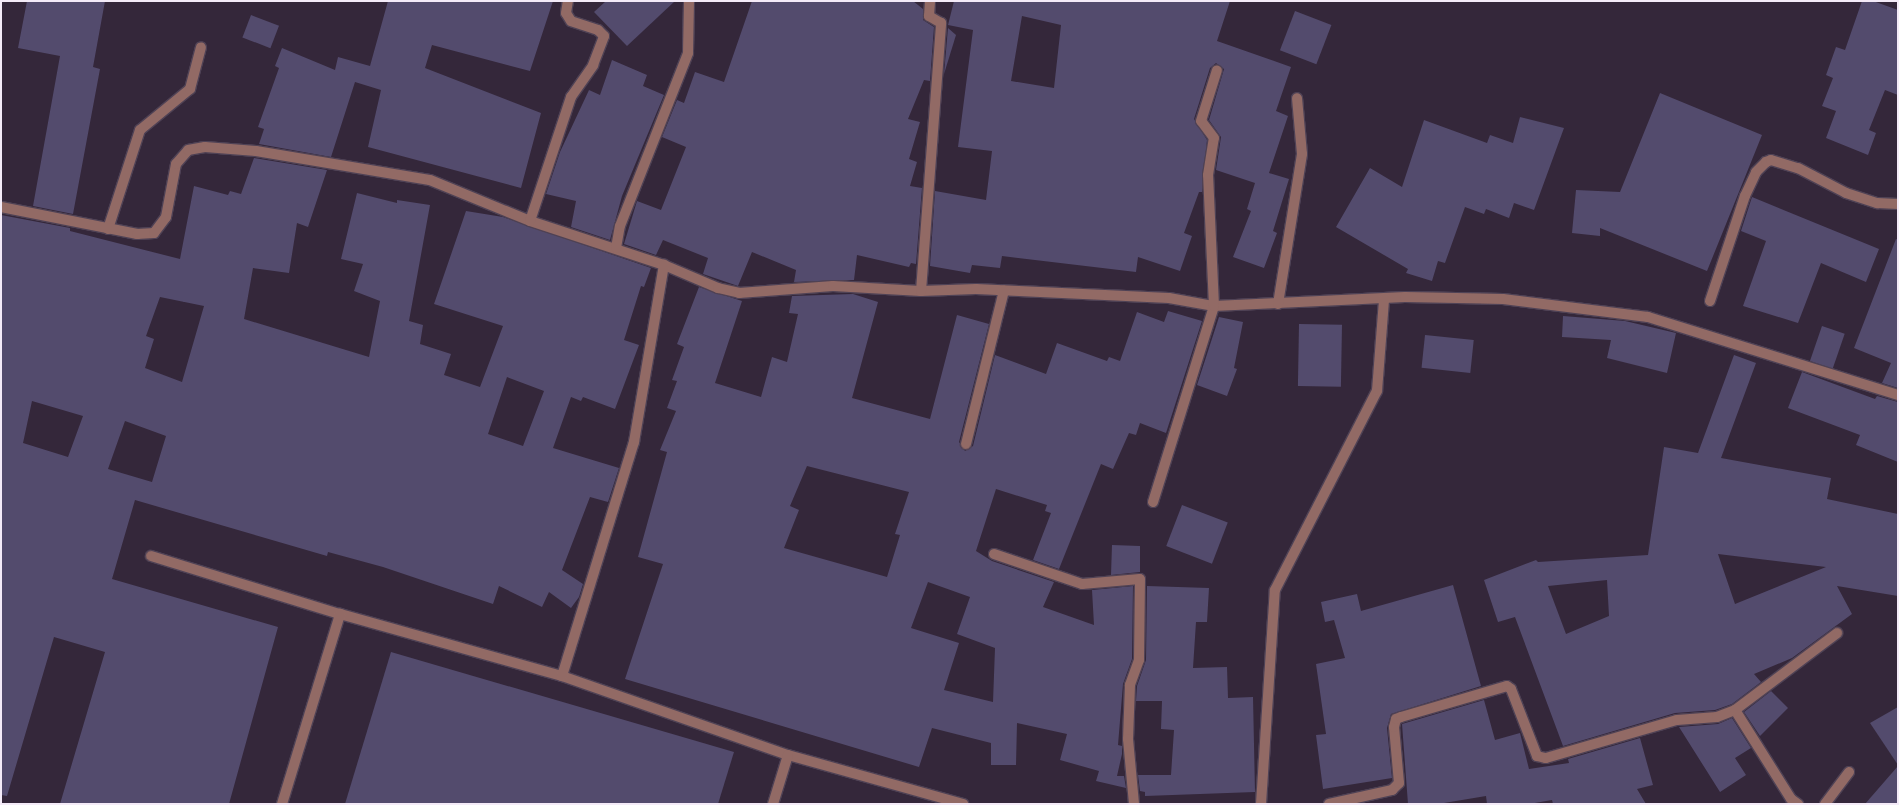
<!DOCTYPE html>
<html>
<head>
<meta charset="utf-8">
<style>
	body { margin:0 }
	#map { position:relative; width:1899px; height:805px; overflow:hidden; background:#34273a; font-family:"Archivo Narrow",sans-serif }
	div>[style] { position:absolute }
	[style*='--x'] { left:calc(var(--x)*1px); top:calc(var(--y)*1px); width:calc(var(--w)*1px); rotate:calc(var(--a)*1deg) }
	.building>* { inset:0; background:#534b6d; transform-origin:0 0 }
	.roads { filter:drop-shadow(1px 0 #4f4255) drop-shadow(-1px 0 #4f4255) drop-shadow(0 1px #4f4255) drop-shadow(0 -1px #4f4255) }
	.lane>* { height:10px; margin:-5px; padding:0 5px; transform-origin:5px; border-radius:5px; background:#926a65 }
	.street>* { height:10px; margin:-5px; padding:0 5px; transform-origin:5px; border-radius:5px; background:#926a65 }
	span { translate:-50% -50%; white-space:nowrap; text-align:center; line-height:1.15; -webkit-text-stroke:4px #2a1d30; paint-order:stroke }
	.frame { position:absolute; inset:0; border:2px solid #f4ebf8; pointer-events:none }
</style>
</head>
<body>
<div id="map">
	<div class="building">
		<i style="clip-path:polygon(27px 1px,105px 1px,93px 67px,100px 69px,73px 214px,33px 206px,60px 56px,18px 48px)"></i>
		<i style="clip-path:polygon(388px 1px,553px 1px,530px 71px,432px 45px,425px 68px,541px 113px,521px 188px,368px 147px,381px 90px,355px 82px,331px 157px,259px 144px,264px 129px,258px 127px,279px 68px,275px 66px,282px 48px,335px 70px,338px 57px,370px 66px)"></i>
		<i style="clip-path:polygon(606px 1px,675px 1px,627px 46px,594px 12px)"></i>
		<i style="clip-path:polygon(752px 1px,913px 1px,923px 9px,923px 20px,934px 27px,930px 81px,924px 80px,908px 119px,920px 122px,909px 159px,917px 162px,910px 186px,922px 188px,916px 264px,911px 263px,909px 267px,857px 255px,854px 280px,794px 282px,796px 270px,752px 252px,738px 286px,703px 274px,708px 258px,663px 240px,656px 255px,624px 244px,637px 201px,661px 210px,686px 147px,662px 137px,677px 100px,684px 103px,695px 72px,724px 82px)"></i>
		<i style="clip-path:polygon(evenodd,954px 1px,1230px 1px,1217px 41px,1291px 67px,1276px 111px,1288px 116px,1269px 173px,1289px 179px,1273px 231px,1277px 233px,1264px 268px,1233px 257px,1251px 211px,1247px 209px,1255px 183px,1216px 170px,1221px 137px,1209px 120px,1224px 69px,1216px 63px,1210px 68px,1194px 119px,1207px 140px,1202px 192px,1199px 192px,1184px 233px,1192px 236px,1180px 271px,1138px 257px,1136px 272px,1002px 256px,1000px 268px,972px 265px,970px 273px,930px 266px,935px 191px,986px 200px,992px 151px,958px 147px,973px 30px,948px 25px,954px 1px,1022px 16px,1061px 25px,1054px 88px,1011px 81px,1022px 16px)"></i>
		<i style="clip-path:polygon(1862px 1px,1873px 1px,1898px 10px,1898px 95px,1885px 90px,1869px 130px,1876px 133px,1868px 155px,1826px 138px,1836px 111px,1822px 106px,1833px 78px,1826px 75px,1836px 47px,1845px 50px)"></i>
		<i style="left:1295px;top:11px;width:39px;height:42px;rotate:21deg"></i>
		<i style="left:251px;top:15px;width:30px;height:24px;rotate:21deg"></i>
		<i style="clip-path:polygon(948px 28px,956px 35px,944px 74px)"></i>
		<i style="clip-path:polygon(612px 60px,647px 75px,643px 86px,664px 95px,622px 196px,610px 240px,571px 227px,576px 201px,546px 194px,560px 152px,589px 90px,600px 95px)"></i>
		<i style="clip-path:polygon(1660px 93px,1762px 135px,1707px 271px,1600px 228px,1600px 236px,1572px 233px,1576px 190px,1620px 192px)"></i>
		<i style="clip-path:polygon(1520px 117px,1564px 128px,1534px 210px,1514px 203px,1509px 218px,1486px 209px,1484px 214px,1465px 207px,1445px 263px,1438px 261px,1432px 281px,1406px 273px,1408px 269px,1336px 227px,1370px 168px,1402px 187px,1424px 120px,1487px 143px,1490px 135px,1513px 143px)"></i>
		<i style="clip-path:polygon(evenodd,254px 158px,327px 170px,308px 227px,297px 223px,289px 273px,253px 268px,244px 319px,369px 357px,380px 301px,354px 291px,363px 264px,341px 259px,357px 193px,397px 203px,397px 200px,430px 205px,409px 321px,423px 325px,420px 344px,451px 354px,444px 375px,480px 387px,503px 326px,434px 304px,466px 211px,503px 217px,651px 268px,644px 287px,641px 286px,624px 340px,639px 345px,615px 409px,583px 397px,581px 401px,571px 397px,553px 448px,619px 468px,608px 502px,590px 497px,562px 570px,583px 584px,579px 597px,571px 608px,549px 592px,542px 607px,499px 586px,493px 604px,383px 567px,328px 552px,327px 556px,135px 500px,112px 579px,278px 627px,229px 804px,60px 804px,105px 652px,54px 637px,7px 796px,1px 795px,1px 215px,70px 228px,70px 231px,180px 259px,194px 186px,228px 195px,230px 191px,241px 194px,254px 158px,160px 297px,204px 306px,182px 382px,145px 368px,154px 339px,146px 336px,160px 297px,254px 158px,507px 377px,544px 391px,523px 446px,488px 434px,507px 377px,254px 158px,32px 401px,83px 416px,68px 457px,23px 443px,32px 401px,254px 158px,125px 421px,166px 436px,152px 482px,108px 469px,125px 421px)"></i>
		<i style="clip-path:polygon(1752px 197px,1879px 249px,1866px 282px,1821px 263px,1798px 323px,1743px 306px,1766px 241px,1741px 231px)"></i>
		<i style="clip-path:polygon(1896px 239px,1898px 240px,1898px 388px,1882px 383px,1891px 363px,1854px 348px)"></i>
		<i style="clip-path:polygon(evenodd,699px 287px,742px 301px,715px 383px,761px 397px,772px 357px,787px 362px,798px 314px,789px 313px,792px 296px,853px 294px,878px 302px,852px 398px,930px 419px,957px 315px,989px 324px,959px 442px,965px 451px,973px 446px,995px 355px,1046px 374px,1057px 343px,1107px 361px,1109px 357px,1120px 361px,1137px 312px,1164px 322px,1168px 311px,1202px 321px,1166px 433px,1140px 423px,1136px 435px,1129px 433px,1113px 469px,1101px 464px,1059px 569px,1033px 560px,1051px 513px,1045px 511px,1047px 505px,996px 489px,976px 551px,992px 561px,1054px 582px,1043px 607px,1094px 625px,1092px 590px,1133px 586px,1132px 659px,1123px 684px,1118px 745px,1122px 746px,1122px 754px,1117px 776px,1124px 776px,1126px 788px,1096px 781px,1099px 771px,1060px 760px,1067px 734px,1017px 723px,1016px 765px,991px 765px,991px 743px,932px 728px,919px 767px,625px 679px,663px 564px,638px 557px,667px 452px,660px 450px,676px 411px,667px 408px,677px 381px,672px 380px,684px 347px,677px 344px,699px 287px,807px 466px,909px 492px,895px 534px,900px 535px,887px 577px,784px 548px,799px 510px,790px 506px,807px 466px,699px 287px,928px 582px,970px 597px,957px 634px,995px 648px,993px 702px,944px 690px,959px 643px,911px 628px,928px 582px)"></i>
		<i style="clip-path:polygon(1563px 316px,1625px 321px,1676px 333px,1667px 373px,1607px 358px,1611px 340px,1562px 337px)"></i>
		<i style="clip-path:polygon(1219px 317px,1243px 322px,1234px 368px,1237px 369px,1227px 396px,1197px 385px)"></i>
		<i style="left:1299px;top:324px;width:43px;height:62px;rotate:1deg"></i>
		<i style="left:1822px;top:326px;width:24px;height:37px;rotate:19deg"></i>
		<i style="left:1425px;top:335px;width:49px;height:33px;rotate:6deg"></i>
		<i style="clip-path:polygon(evenodd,1734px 355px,1756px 363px,1721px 458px,1831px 478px,1827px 499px,1898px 514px,1898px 596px,1837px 586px,1852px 614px,1792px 658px,1754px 674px,1761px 682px,1732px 704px,1715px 710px,1675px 713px,1563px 746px,1515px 617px,1498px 622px,1484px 580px,1536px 560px,1538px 562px,1648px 555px,1664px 447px,1698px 453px,1734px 355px,1718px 554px,1826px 567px,1735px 604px,1718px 554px,1734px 355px,1607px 580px,1609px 616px,1566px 634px,1548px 586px,1607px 580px)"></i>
		<i style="clip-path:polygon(1802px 372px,1875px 399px,1877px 396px,1898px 402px,1898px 462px,1856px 445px,1860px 435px,1788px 408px)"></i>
		<i style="left:1182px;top:505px;width:49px;height:44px;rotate:21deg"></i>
		<i style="clip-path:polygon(1112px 545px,1140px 546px,1140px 572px,1111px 575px)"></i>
		<i style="clip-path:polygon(1453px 585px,1481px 686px,1391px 714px,1387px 728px,1392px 778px,1323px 789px,1316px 735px,1326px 734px,1316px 664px,1345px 658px,1334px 620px,1325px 622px,1321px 602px,1357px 594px,1361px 611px)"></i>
		<i style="clip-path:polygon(1147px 586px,1209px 588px,1207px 622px,1196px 622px,1193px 668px,1227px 667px,1228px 698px,1253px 697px,1255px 792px,1145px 796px,1145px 792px,1140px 791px,1138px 775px,1171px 775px,1174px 730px,1161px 729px,1162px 701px,1136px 701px,1137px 686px,1146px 660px)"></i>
		<i style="clip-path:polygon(391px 652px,734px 752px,718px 804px,345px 804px)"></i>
		<i style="clip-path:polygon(1771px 691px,1788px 708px,1760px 736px,1744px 712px)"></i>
		<i style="clip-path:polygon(1484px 700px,1495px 740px,1520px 733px,1529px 769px,1569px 763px,1568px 759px,1640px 738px,1653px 785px,1637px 789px,1646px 804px,1553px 804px,1552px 800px,1529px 804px,1487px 804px,1486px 796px,1438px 804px,1408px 804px,1402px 724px)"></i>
		<i style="clip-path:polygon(1898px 707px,1898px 765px,1870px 723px)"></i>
		<i style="clip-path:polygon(1732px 718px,1751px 748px,1735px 758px,1746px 775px,1720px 792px,1679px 727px,1718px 724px)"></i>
		<i style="clip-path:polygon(1898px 766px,1898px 804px,1865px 804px)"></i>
	</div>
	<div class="roads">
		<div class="lane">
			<i style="--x:108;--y:229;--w:104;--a:-72.1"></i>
			<i style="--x:140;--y:130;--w:65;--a:-39.4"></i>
			<i style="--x:190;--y:89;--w:43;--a:-75.3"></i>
			<i style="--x:1710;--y:301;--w:111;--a:-71.6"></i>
			<i style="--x:1745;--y:196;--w:26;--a:-65"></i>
			<i style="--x:1756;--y:172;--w:14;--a:-45"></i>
			<i style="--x:1766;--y:162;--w:5;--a:-22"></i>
			<i style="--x:1771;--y:160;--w:28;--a:17"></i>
			<i style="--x:1798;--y:168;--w:54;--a:27.5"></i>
			<i style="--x:1846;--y:193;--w:33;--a:18"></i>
			<i style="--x:1877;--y:203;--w:21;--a:3"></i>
			<i style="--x:151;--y:556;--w:198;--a:17.1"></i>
			<i style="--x:340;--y:614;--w:230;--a:15.6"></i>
			<i style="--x:562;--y:676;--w:239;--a:19.3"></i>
			<i style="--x:788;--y:755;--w:182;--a:15.6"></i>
			<i style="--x:282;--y:804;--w:199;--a:-73"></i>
			<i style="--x:773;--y:804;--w:51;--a:-73"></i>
		</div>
		<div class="street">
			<i style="--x:1;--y:207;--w:139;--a:11.2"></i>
			<i style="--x:137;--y:234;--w:17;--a:-3"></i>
			<i style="--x:154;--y:233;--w:20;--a:-53"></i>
			<i style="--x:166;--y:217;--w:54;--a:-79.3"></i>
			<i style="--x:176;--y:164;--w:18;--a:-49"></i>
			<i style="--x:188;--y:150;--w:17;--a:-10"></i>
			<i style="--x:205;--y:147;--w:51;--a:4.5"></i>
			<i style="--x:256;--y:151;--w:176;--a:9.5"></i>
			<i style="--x:430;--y:180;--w:108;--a:22.3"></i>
			<i style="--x:530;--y:221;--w:141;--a:18.2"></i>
			<i style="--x:664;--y:265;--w:59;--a:23.1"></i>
			<i style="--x:718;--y:288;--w:22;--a:13"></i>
			<i style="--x:739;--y:293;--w:94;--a:-4.3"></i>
			<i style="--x:833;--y:286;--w:88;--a:3.3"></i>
			<i style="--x:921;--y:291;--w:55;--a:-2.1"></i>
			<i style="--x:976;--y:289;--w:193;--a:2.7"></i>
			<i style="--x:1169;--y:298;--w:46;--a:10.1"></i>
			<i style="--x:1214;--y:306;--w:191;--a:-2.7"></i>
			<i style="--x:1405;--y:297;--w:98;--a:1.2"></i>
			<i style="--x:1503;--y:299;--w:146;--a:7.1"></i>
			<i style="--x:1648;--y:317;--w:262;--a:17.3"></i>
			<i style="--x:530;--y:221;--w:131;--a:-71.7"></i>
			<i style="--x:571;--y:97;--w:39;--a:-55"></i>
			<i style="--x:593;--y:65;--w:31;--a:-69"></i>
			<i style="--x:604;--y:36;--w:8;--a:-135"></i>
			<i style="--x:598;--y:30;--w:28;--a:-162"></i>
			<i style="--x:571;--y:21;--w:9;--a:-122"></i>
			<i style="--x:566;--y:13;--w:12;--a:-81"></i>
			<i style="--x:616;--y:248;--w:22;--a:-80"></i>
			<i style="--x:620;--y:226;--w:186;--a:-68.5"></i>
			<i style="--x:688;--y:53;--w:52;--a:-88.9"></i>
			<i style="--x:921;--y:291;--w:269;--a:-85.7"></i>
			<i style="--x:941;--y:23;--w:14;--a:-150"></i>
			<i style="--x:929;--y:16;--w:15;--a:-86"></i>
			<i style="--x:1278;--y:304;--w:152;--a:-80.9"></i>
			<i style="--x:1302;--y:154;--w:56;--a:-95.1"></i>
			<i style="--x:966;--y:444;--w:158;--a:-76.1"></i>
			<i style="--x:1153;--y:502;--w:205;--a:-72.7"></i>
			<i style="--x:1214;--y:306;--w:131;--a:-92.6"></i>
			<i style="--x:1208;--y:175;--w:37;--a:-81"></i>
			<i style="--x:1214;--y:138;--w:21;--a:-127"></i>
			<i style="--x:1201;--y:121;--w:53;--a:-72.6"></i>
			<i style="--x:994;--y:554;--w:93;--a:18.8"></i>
			<i style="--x:1082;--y:584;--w:58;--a:-4.9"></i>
			<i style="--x:1140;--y:579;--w:81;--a:90.7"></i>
			<i style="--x:1139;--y:660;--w:27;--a:110"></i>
			<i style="--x:1130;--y:685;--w:54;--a:92.1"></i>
			<i style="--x:1128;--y:739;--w:65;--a:84.7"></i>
			<i style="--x:562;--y:676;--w:245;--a:-72.9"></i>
			<i style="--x:634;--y:442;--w:180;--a:-80.4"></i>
			<i style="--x:1735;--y:710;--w:105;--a:57.8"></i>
			<i style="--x:1791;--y:799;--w:9;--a:36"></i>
			<i style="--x:1261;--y:804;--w:214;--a:-86.3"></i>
			<i style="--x:1275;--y:590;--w:224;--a:-62.9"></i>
			<i style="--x:1377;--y:391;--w:92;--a:-85.6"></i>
			<i style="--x:1329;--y:804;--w:65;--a:-12.5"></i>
			<i style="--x:1392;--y:790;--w:10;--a:-45"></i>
			<i style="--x:1399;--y:783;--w:56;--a:-95.1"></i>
			<i style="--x:1394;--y:727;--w:8;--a:-76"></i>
			<i style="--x:1396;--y:719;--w:5;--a:-22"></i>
			<i style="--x:1401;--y:717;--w:110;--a:-16.3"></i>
			<i style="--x:1507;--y:686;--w:5;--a:37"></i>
			<i style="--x:1511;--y:689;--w:72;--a:68.8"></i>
			<i style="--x:1537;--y:756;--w:9;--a:13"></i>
			<i style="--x:1546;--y:758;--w:136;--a:-16.2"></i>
			<i style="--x:1677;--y:720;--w:40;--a:-4.3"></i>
			<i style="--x:1717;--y:717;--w:19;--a:-21"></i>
			<i style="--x:1735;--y:710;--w:128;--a:-37"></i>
			<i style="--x:1825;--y:804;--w:40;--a:-53"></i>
		</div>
	</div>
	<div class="frame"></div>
</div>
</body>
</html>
